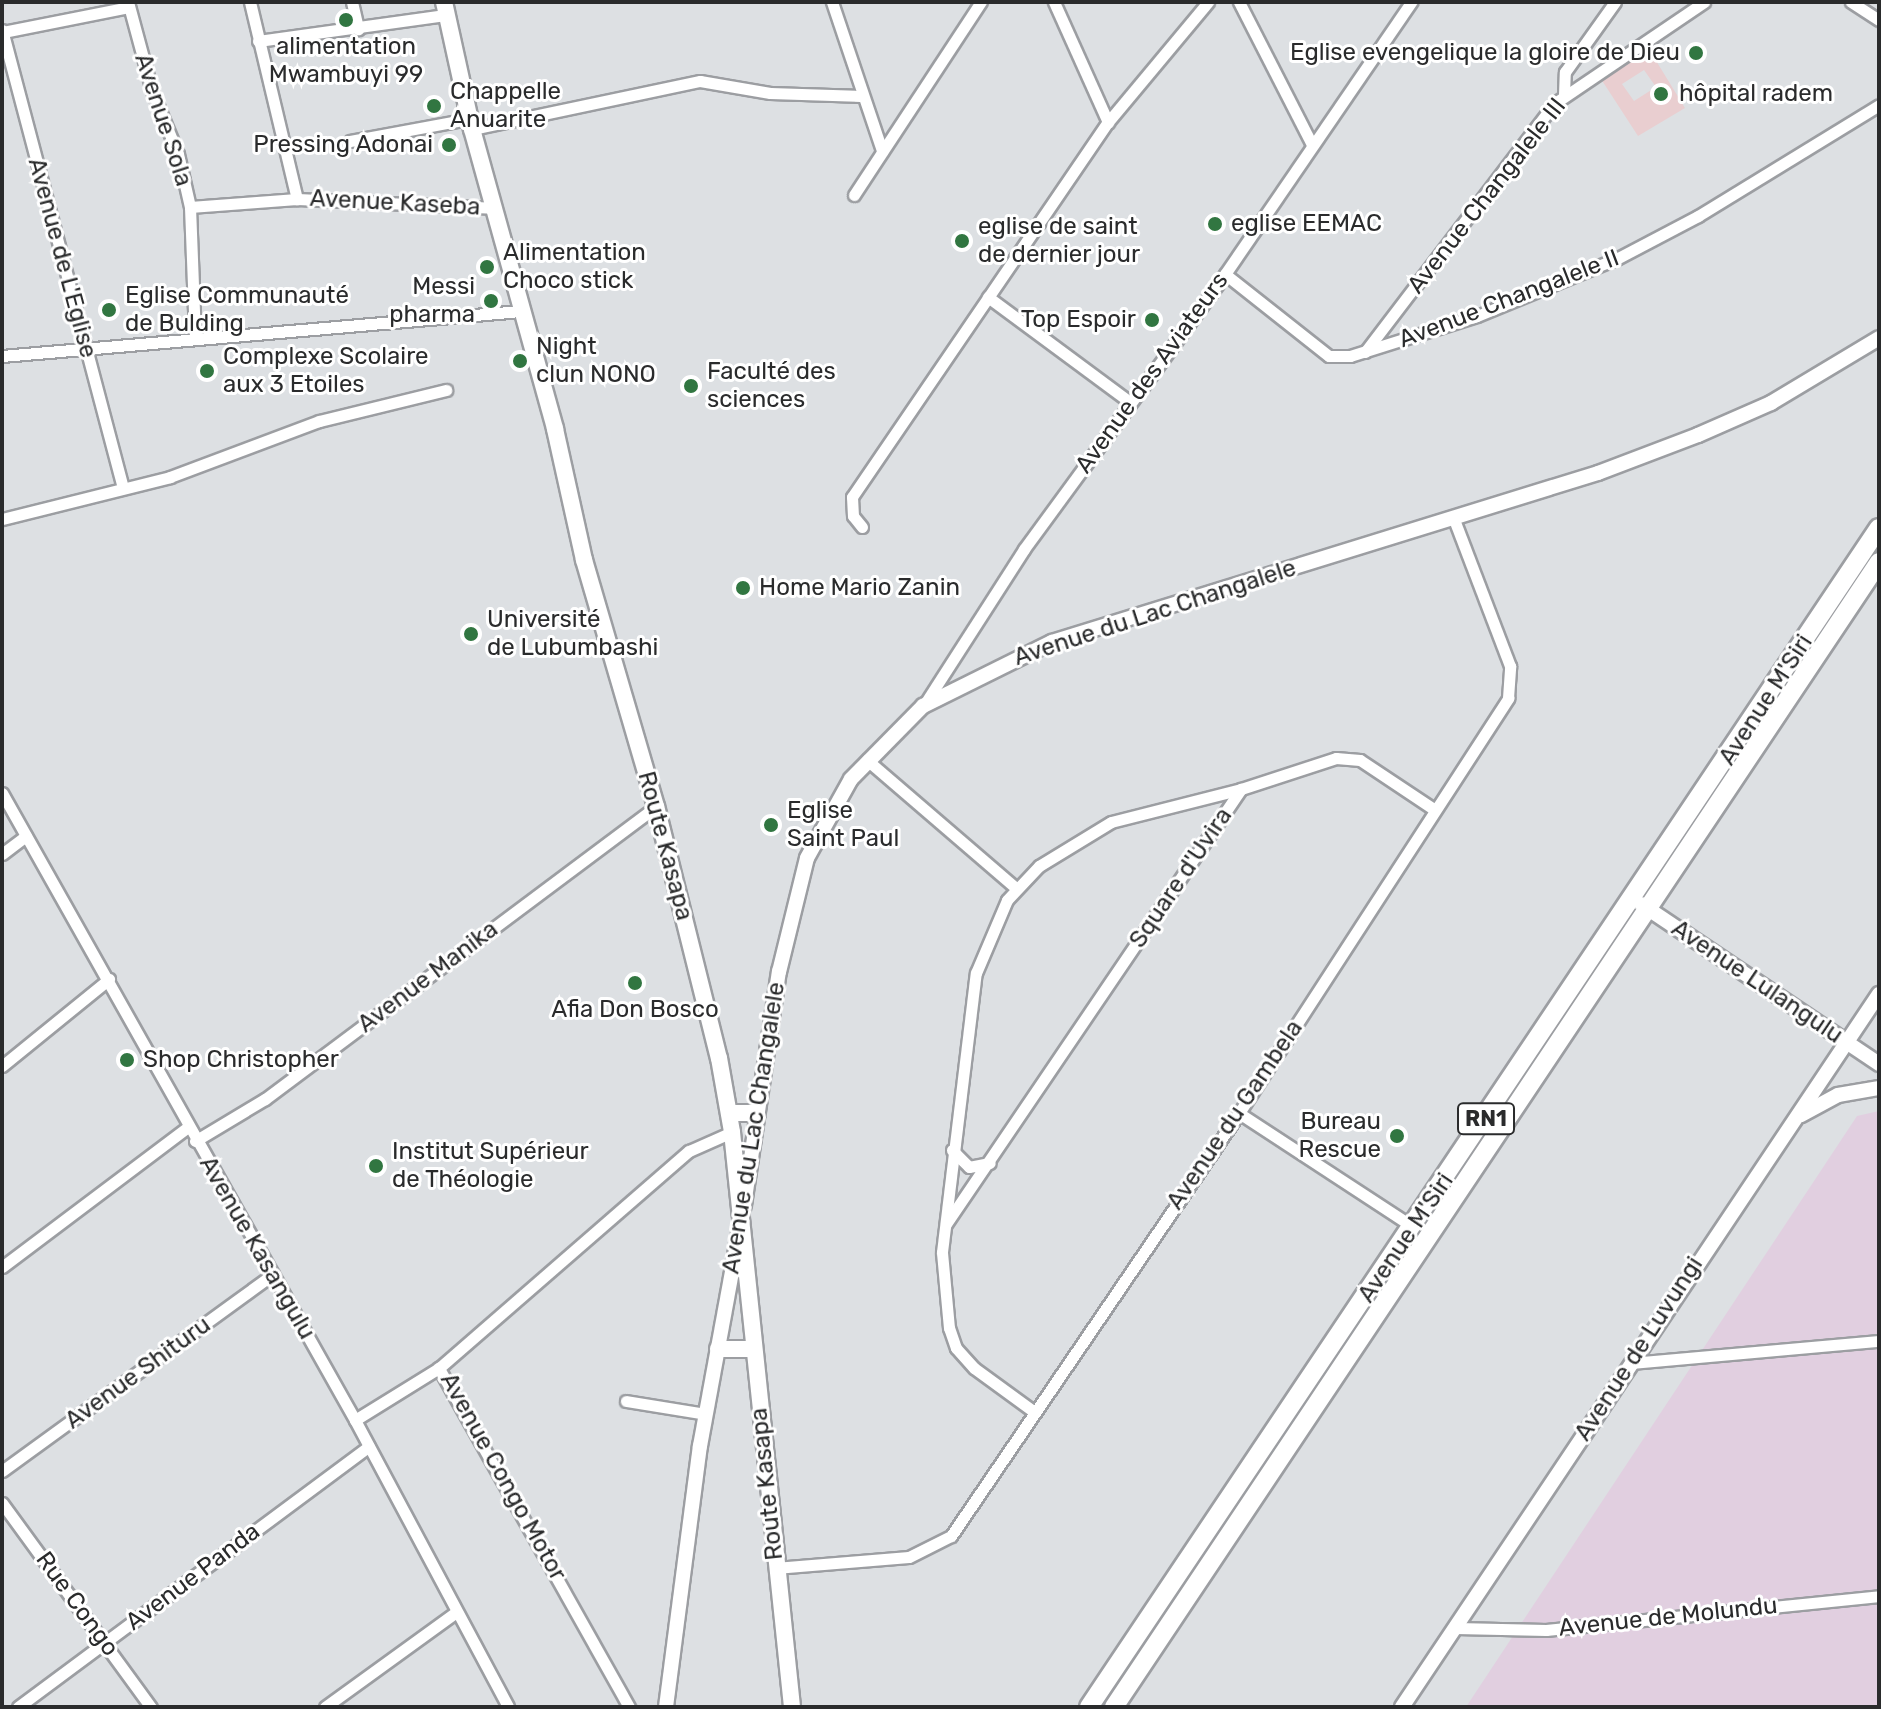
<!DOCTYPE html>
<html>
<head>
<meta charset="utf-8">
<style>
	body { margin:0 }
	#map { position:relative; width:1881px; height:1709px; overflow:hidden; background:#dde0e3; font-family:Rubik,sans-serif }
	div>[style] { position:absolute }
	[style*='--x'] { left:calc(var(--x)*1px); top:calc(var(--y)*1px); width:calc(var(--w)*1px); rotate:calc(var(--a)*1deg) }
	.industrial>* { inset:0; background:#e1cfe0 }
	.medical>* { inset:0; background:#e9ced0 }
	.roads { filter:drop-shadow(2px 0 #9c9ea2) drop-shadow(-2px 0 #9c9ea2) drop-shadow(0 2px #9c9ea2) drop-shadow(0 -2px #9c9ea2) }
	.minor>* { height:11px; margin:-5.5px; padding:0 5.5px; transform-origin:5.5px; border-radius:5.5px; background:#fff }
	.tertiary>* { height:14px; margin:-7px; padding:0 7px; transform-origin:7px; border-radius:7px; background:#fff }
	.secondary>* { height:16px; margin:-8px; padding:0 8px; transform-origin:8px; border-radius:8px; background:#fff }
	.trunk>* { height:18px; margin:-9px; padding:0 9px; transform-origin:9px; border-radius:9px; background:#fff }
	.dots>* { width:22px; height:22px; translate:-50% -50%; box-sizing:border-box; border:4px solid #fff; border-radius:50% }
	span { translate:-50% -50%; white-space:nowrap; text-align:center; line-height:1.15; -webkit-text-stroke:6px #fff; paint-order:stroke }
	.shield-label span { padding:2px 6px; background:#fff; border:2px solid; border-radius:6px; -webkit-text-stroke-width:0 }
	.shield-label { font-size:22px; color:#2a2b2c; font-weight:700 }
	.poi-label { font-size:24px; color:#2a2b2c }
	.right { translate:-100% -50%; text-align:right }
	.left { translate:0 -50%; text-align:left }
	.street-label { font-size:24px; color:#2a2b2c }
	.frame { position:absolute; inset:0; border:4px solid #2a2b2c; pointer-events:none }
</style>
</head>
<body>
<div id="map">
	<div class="industrial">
		<i style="clip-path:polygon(1879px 1111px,1879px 1707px,1466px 1707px,1857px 1116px)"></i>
	</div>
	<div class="medical">
		<i style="clip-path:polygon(evenodd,1647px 46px,1685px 108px,1638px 136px,1601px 79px,1647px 46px,1644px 70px,1656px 87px,1634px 101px,1622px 84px,1644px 70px)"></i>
	</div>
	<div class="roads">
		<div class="minor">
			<i style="--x:128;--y:2;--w:92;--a:74.9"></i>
			<i style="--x:152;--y:91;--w:68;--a:67.6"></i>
			<i style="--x:178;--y:154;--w:54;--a:77.2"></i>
			<i style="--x:190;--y:207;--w:128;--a:87.8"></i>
			<i style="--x:250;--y:2;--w:203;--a:76.6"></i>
			<i style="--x:352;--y:2;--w:28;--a:77"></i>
			<i style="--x:832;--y:2;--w:157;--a:71.4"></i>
			<i style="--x:1054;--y:2;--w:132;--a:65.8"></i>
			<i style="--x:1239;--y:2;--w:158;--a:62.9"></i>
			<i style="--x:1851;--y:2;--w:33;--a:33"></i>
			<i style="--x:2;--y:30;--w:471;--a:75.2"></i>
			<i style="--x:3;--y:32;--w:128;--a:-11.2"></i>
			<i style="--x:258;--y:41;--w:189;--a:-7.9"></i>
			<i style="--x:1564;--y:95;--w:23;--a:-88"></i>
			<i style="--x:1565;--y:72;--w:86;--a:-54.5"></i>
			<i style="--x:472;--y:129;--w:233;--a:-11.9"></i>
			<i style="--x:700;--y:81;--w:71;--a:9.7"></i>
			<i style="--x:770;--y:93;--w:90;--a:1.9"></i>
			<i style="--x:350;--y:141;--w:121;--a:-10.5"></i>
			<i style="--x:854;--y:195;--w:231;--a:-56.7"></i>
			<i style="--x:190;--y:207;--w:107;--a:-4.3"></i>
			<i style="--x:297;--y:199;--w:195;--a:2.6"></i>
			<i style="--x:1225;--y:274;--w:132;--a:38.3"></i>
			<i style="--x:1329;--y:356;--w:21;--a:0"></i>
			<i style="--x:1350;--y:356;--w:133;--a:-17.5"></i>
			<i style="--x:1477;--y:316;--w:152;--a:-22.4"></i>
			<i style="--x:1618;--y:258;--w:90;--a:-27.7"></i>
			<i style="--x:1698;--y:216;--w:212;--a:-31.5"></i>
			<i style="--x:988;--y:297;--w:177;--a:36.5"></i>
			<i style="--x:1365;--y:352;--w:313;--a:-52.7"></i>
			<i style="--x:1555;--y:103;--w:180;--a:-34.1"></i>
			<i style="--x:2;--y:356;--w:521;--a:-4.96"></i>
			<i style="--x:2;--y:519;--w:173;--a:-14"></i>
			<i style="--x:170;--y:477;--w:159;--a:-20.6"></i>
			<i style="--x:319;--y:421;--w:131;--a:-13.7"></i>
			<i style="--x:862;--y:527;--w:14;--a:-129"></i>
			<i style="--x:853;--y:516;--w:19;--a:-93"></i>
			<i style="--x:852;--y:497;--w:454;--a:-55.7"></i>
			<i style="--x:1108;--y:122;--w:156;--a:-50.2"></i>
			<i style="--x:924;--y:705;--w:185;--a:-57.3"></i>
			<i style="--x:1024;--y:549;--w:341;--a:-53.8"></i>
			<i style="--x:1225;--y:274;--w:330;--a:-55.6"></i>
			<i style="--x:867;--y:760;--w:196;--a:40.7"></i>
			<i style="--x:2;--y:793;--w:720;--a:60.62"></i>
			<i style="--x:355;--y:1420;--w:325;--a:61.9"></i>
			<i style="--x:2;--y:854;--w:30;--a:-37"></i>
			<i style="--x:2;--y:1066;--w:138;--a:-39.1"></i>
			<i style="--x:1239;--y:1113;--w:208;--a:33.2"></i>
			<i style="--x:195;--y:1141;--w:82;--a:-31"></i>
			<i style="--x:265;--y:1099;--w:489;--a:-36.8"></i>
			<i style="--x:952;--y:1150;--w:24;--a:45"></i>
			<i style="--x:969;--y:1167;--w:21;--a:-11"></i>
			<i style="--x:946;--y:1224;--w:526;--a:-55.86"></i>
			<i style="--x:2;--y:1267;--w:233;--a:-37"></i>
			<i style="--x:1631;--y:1363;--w:249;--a:-5.1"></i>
			<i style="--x:626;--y:1401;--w:81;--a:9.2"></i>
			<i style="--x:1033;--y:1411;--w:73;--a:-143.9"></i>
			<i style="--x:974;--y:1368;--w:27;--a:-132"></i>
			<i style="--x:956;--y:1348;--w:21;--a:-109"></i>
			<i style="--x:949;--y:1328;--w:76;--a:-95.3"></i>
			<i style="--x:942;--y:1252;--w:281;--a:-83.1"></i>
			<i style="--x:976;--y:973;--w:79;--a:-67"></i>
			<i style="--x:1007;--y:900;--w:47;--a:-46.7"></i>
			<i style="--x:1039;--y:866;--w:84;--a:-31.4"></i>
			<i style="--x:1111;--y:822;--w:134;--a:-14.2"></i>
			<i style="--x:1241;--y:789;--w:100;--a:-18.1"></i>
			<i style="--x:1336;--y:758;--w:24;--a:5"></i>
			<i style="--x:1360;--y:760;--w:90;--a:33.7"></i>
			<i style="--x:355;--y:1420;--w:99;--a:-31.8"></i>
			<i style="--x:2;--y:1471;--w:335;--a:-36"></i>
			<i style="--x:2;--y:1503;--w:253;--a:53.9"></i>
			<i style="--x:775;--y:1568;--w:134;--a:-4.7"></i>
			<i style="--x:909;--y:1557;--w:47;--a:-26.6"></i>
			<i style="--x:951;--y:1536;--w:512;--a:-55.75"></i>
			<i style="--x:1239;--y:1113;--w:495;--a:-57"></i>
			<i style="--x:1508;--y:698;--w:32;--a:-86"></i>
			<i style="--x:1510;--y:666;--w:160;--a:-110.9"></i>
			<i style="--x:1456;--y:1628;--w:90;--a:1.3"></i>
			<i style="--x:1546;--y:1630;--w:335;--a:-5.8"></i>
			<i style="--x:18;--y:1707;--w:437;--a:-36.6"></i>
			<i style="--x:325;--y:1707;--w:162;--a:-35.9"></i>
			<i style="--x:629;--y:1707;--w:389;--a:-119.3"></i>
			<i style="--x:439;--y:1368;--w:331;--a:-41"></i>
			<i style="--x:689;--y:1151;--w:47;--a:-23.8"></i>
		</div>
		<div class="tertiary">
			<i style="--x:1641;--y:904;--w:287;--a:33.9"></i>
			<i style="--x:1801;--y:1115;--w:42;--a:-28.4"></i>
			<i style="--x:1838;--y:1095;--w:42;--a:-9.7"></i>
			<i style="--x:744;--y:1205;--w:236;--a:-81.5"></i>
			<i style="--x:779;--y:972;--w:117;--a:-76.2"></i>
			<i style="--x:807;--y:858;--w:90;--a:-60.9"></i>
			<i style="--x:851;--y:779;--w:103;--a:-45.4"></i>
			<i style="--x:923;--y:706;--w:144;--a:-26.4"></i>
			<i style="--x:1052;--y:642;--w:572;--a:-17.2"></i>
			<i style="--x:1598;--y:473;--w:107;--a:-20.8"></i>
			<i style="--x:1698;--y:435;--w:80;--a:-23.7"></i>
			<i style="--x:1771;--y:403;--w:126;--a:-31"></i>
			<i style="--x:666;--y:1707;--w:263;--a:-82.6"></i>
			<i style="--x:700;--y:1446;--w:221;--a:-79.6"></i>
			<i style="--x:1402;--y:1707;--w:858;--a:-56.22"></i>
		</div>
		<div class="secondary">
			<i style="--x:444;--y:2;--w:130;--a:77.6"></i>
			<i style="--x:472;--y:129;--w:311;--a:74.5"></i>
			<i style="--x:555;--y:429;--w:134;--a:77.5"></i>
			<i style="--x:584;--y:560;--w:256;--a:73.7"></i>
			<i style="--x:656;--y:806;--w:260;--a:76"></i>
			<i style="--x:719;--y:1058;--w:75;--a:80"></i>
			<i style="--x:732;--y:1132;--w:578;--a:84.04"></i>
			<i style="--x:729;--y:1113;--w:28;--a:0"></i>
			<i style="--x:718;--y:1349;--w:35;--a:0"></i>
		</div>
		<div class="trunk">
			<i style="--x:1089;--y:1707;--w:1419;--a:-56.18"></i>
			<i style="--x:1114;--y:1707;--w:1377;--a:-56.25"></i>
		</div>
	</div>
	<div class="dots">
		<i style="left:346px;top:20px;background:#317641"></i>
		<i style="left:1696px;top:53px;background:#317641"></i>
		<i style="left:1661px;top:94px;background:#317641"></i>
		<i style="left:434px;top:106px;background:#317641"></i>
		<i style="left:449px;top:145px;background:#317641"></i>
		<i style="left:1215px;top:224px;background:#317641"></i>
		<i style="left:962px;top:241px;background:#317641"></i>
		<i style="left:487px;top:267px;background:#317641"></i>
		<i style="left:491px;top:301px;background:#317641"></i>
		<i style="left:109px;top:310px;background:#317641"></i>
		<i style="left:1152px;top:320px;background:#317641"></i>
		<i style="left:520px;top:361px;background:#317641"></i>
		<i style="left:207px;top:371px;background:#317641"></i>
		<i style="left:691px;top:386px;background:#317641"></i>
		<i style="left:743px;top:588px;background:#317641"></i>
		<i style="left:471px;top:634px;background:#317641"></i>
		<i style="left:771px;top:825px;background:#317641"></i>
		<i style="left:635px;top:983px;background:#317641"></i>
		<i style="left:127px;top:1060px;background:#317641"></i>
		<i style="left:1397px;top:1136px;background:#317641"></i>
		<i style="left:376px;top:1166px;background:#317641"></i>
	</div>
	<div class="shield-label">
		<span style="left:1486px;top:1119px">RN1</span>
	</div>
	<div class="poi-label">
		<span style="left:346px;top:61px">alimentation<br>Mwambuyi 99</span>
		<span class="right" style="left:1680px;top:53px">Eglise evengelique la gloire de Dieu</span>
		<span class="left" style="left:450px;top:106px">Chappelle<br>Anuarite</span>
		<span class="left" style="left:1679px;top:94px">hôpital radem</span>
		<span class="right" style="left:433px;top:145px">Pressing Adonai</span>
		<span class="left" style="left:1231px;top:224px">eglise EEMAC</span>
		<span class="left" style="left:978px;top:241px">eglise de saint<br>de dernier jour</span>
		<span class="left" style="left:503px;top:267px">Alimentation<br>Choco stick</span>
		<span class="right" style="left:475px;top:301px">Messi<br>pharma</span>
		<span class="left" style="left:125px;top:310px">Eglise Communauté<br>de Bulding</span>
		<span class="right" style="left:1136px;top:320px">Top Espoir</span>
		<span class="left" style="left:536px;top:361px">Night<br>clun NONO</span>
		<span class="left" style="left:223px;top:371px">Complexe Scolaire<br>aux 3 Etoiles</span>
		<span class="left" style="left:707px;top:386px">Faculté des<br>sciences</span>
		<span class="left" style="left:759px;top:588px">Home Mario Zanin</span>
		<span class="left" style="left:487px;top:634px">Université<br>de Lubumbashi</span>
		<span class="left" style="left:787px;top:825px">Eglise<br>Saint Paul</span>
		<span style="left:635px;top:1010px">Afia Don Bosco</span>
		<span class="left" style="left:143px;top:1060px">Shop Christopher</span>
		<span class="right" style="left:1381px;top:1136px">Bureau<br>Rescue</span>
		<span class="left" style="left:392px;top:1166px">Institut Supérieur<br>de Théologie</span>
	</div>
	<div class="street-label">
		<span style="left:163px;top:120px;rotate:72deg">Avenue Sola</span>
		<span style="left:1487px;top:196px;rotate:-52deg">Avenue Changalele III</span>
		<span style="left:395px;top:203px;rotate:3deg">Avenue Kaseba</span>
		<span style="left:62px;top:258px;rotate:75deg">Avenue de L'Eglise</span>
		<span style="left:1509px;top:299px;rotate:-21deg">Avenue Changalele II</span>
		<span style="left:1152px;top:373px;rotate:-54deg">Avenue des Aviateurs</span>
		<span style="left:1155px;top:613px;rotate:-18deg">Avenue du Lac Changalele</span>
		<span style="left:1766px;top:700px;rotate:-57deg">Avenue M'Siri</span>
		<span style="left:665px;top:846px;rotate:75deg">Route Kasapa</span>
		<span style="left:1181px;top:878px;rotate:-56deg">Square d'Uvira</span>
		<span style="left:428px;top:977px;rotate:-37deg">Avenue Manika</span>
		<span style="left:1757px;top:982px;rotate:34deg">Avenue Lulangulu</span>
		<span style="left:1235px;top:1115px;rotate:-56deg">Avenue du Gambela</span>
		<span style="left:754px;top:1128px;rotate:-81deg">Avenue du Lac Changalele</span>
		<span style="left:1406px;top:1238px;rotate:-56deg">Avenue M'Siri</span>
		<span style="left:257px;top:1248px;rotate:60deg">Avenue Kasangulu</span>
		<span style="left:1639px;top:1349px;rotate:-57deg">Avenue de Luvungi</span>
		<span style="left:138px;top:1373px;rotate:-36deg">Avenue Shituru</span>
		<span style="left:503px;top:1477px;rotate:61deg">Avenue Congo Motor</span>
		<span style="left:767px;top:1484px;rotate:-96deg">Route Kasapa</span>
		<span style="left:193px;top:1577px;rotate:-37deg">Avenue Panda</span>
		<span style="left:77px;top:1604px;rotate:54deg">Rue Congo</span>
		<span style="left:1668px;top:1617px;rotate:-6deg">Avenue de Molundu</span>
	</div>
	<div class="frame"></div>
</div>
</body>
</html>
